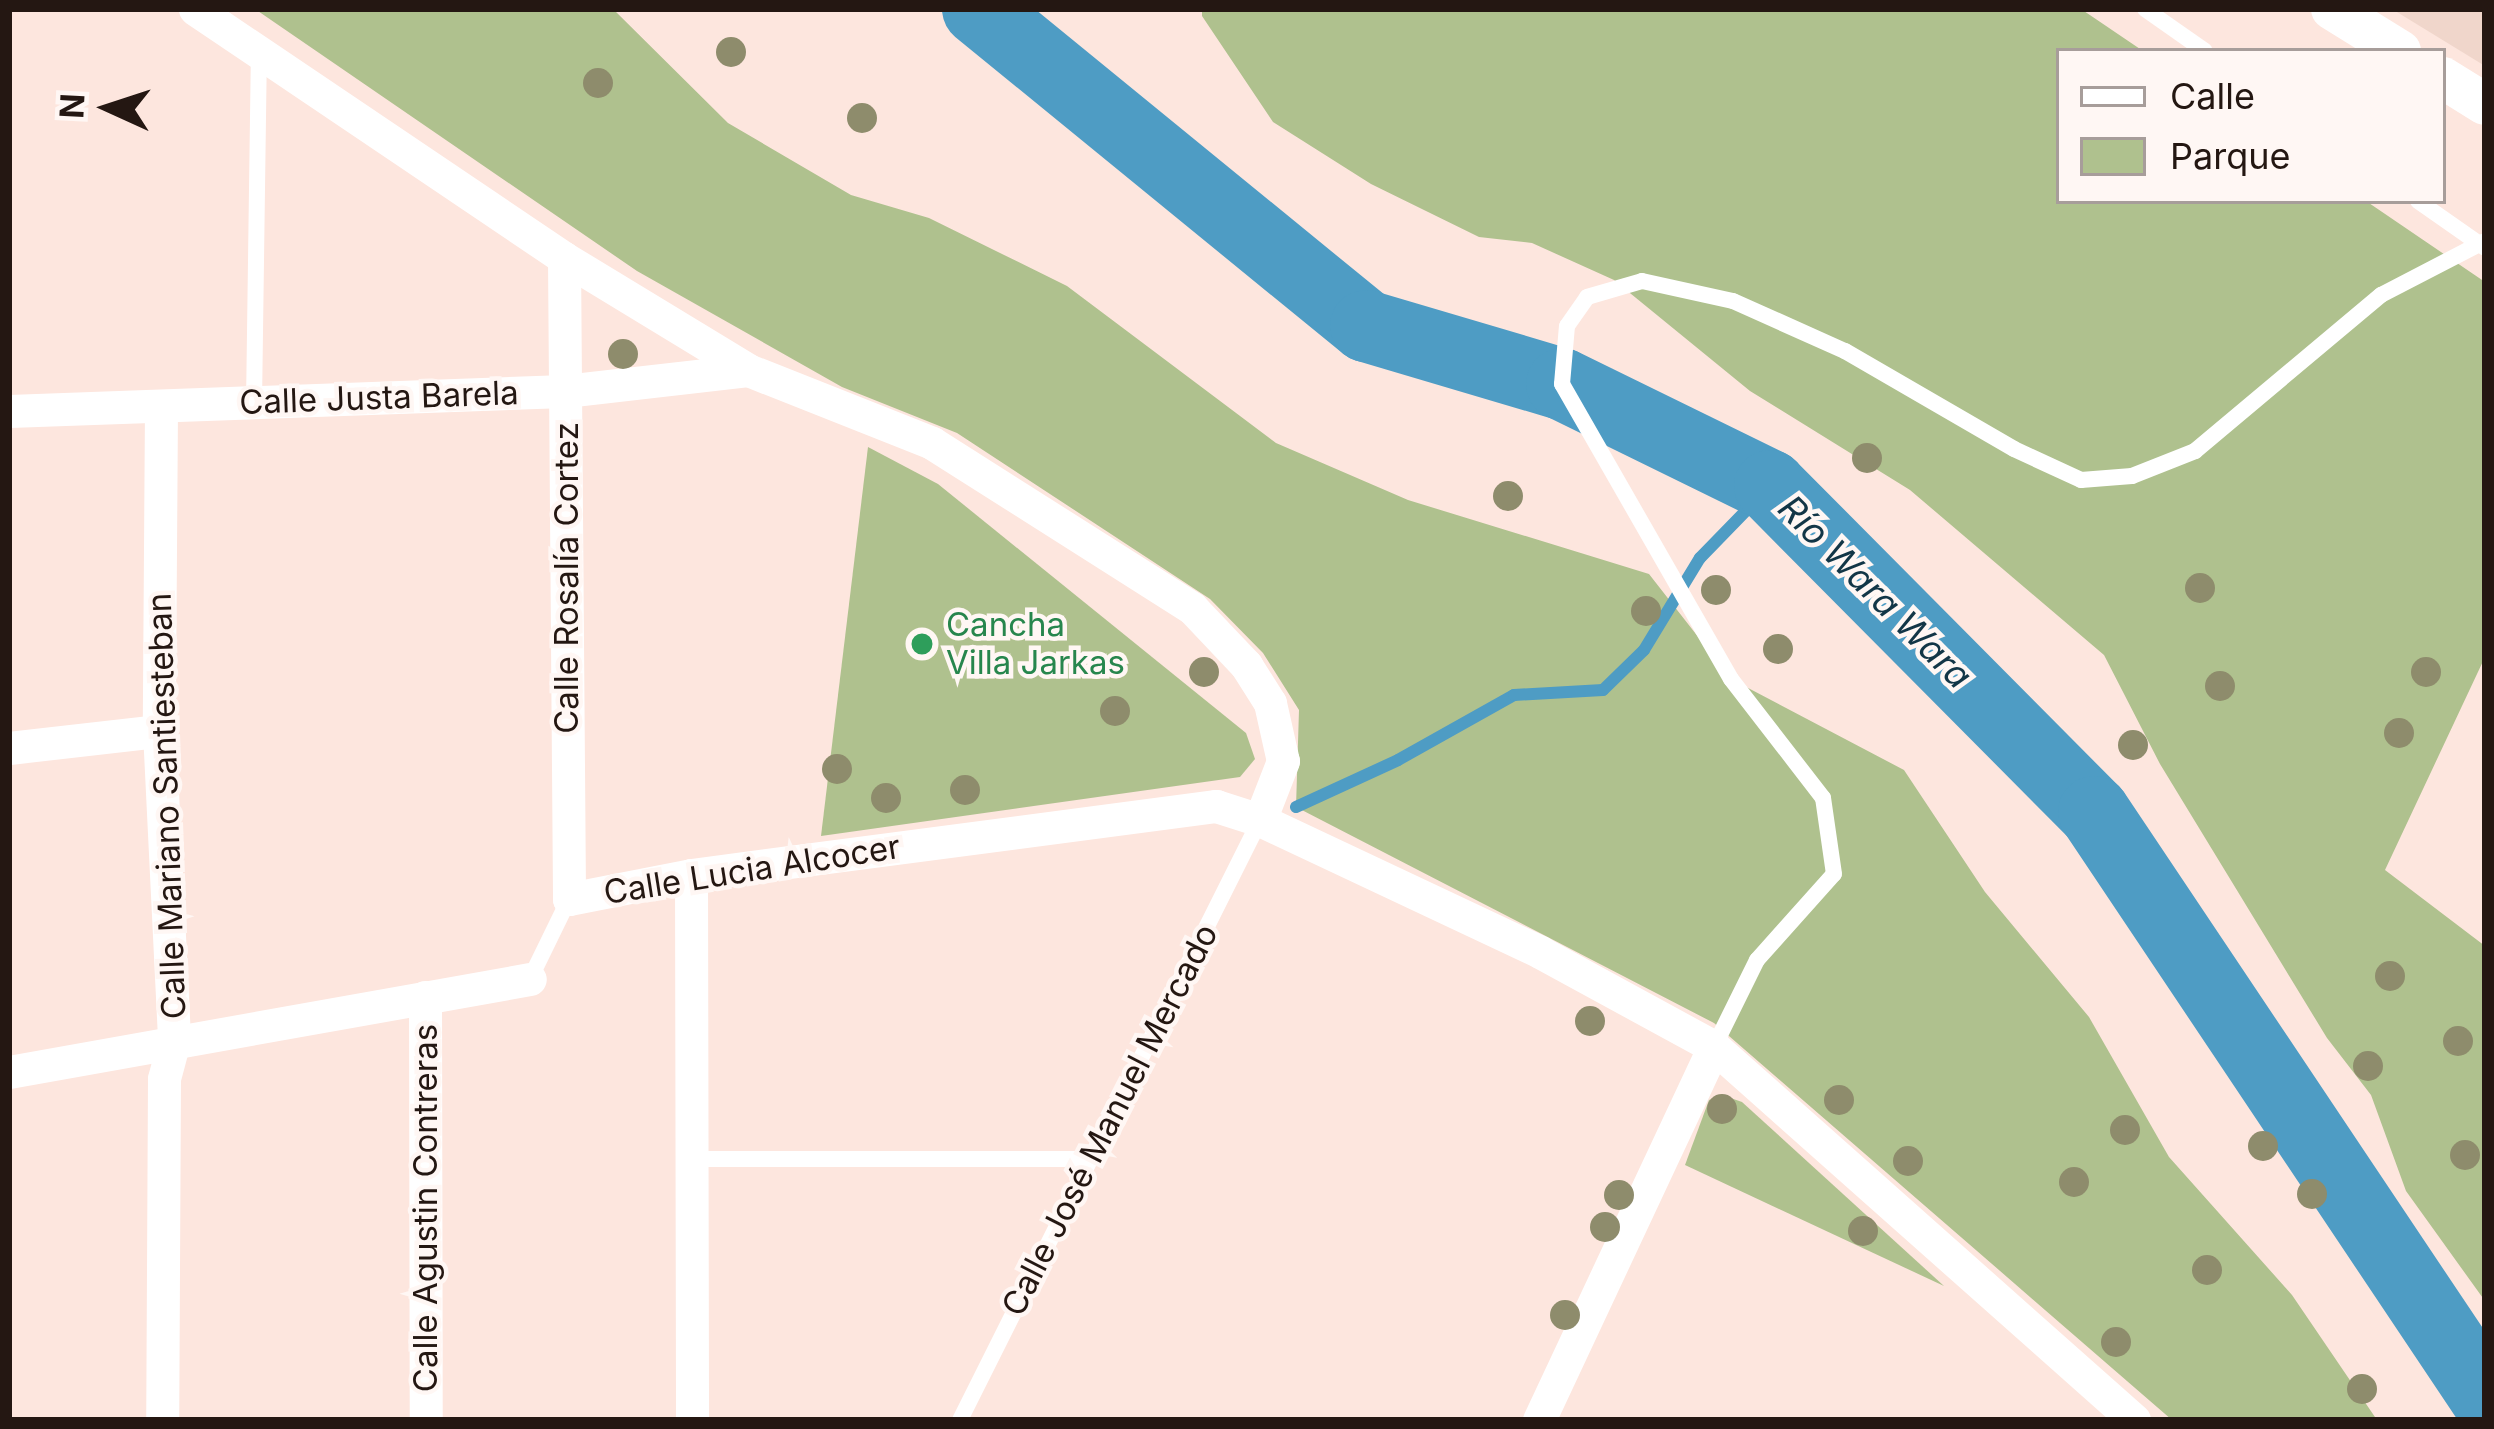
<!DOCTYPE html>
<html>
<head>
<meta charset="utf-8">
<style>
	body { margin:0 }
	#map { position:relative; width:2494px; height:1429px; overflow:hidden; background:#fde6de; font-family:Inter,sans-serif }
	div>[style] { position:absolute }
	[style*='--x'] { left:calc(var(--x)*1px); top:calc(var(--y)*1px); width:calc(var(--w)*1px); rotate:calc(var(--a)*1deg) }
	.built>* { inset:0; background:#f0d6cb }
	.green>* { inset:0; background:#afc18e }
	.stream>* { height:12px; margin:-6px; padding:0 6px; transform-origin:6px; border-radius:6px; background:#4e9cc4 }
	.river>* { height:72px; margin:-36px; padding:0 36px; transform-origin:36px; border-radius:36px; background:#4e9cc4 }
	.service>* { height:16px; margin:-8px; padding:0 8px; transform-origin:8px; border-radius:8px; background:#fff }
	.minor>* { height:33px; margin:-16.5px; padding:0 16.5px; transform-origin:16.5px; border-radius:16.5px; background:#fff }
	.tertiary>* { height:42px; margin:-21px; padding:0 21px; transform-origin:21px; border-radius:21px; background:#fff }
	.trees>* { width:30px; height:30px; margin:-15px; border-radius:50%; background:#8e8c6c }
	.dots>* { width:33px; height:33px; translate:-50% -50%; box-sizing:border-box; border:6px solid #fff7f4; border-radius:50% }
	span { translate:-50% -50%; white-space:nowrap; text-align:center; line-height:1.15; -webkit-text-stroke:9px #fff7f4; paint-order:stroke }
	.street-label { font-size:33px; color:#241712 }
	.leisure-label { font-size:33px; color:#27864d }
	.left { translate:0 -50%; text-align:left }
	.water-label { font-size:36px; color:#123647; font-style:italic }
	.frame { position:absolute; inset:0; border:12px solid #241712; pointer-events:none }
	.legend { position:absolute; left:2056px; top:48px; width:390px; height:156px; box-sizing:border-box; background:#fff7f4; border:3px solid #a79d9a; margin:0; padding:15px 21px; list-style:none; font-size:36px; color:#241712 }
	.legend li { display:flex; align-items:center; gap:24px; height:60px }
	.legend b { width:60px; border:3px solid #a79d9a }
	.north { position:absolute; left:48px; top:48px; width:120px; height:120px; -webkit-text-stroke:9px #fff7f4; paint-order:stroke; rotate:273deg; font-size:33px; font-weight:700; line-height:48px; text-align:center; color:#241712 }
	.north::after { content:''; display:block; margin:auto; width:42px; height:54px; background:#241712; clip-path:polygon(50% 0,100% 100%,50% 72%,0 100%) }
</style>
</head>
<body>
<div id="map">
	<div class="built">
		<i style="clip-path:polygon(2392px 9px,2485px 9px,2485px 66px)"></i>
	</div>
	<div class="green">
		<i style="clip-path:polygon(255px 9px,613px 9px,728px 123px,851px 195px,929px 218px,1067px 286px,1276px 443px,1408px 500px,1649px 574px,1731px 679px,1904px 770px,1985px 892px,2089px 1017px,2169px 1157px,2292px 1295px,2377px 1420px,2172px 1420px,1714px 1023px,1296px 807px,1299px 710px,1263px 653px,1210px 599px,957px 433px,842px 387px,637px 271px)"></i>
		<i style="clip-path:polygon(1202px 9px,2081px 9px,2143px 51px,2059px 51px,2059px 201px,2366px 201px,2485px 282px,2485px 657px,2385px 870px,2485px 946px,2485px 1301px,2406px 1191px,2371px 1095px,2327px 1038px,2160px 764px,2104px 655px,1910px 490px,1750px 391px,1614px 280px,1532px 243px,1479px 237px,1371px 184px,1273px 122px,1202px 16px)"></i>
		<i style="clip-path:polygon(868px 447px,938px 484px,1246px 733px,1255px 759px,1240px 777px,821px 836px)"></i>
		<i style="clip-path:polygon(1722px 1095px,1742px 1102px,1944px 1286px,1685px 1165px,1709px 1100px)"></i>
	</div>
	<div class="stream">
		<i style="--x:1296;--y:807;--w:112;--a:-24.7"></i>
		<i style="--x:1398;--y:760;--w:133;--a:-29.3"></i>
		<i style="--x:1514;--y:695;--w:89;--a:-3.2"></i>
		<i style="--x:1603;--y:690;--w:57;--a:-44.3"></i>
		<i style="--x:1644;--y:650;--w:108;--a:-58.7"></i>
		<i style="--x:1700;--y:558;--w:100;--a:-45.8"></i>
	</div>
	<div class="river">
		<i style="--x:978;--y:9;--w:501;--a:39.25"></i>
		<i style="--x:1366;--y:326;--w:204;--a:16.5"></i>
		<i style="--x:1562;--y:384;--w:232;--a:26.1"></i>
		<i style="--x:1770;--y:486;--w:460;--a:45.2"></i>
		<i style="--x:2094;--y:812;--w:703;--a:56.2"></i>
	</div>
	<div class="service">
		<i style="--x:2145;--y:9;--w:73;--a:35"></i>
		<i style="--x:2418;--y:201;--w:82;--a:35"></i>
		<i style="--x:254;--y:404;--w:351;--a:-89.2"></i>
		<i style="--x:530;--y:979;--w:89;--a:-64"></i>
		<i style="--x:1714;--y:1047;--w:97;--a:-63.7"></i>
		<i style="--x:1757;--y:960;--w:115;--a:-48.2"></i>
		<i style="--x:1834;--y:874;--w:77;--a:-98.2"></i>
		<i style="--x:1823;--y:798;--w:150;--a:-127.7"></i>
		<i style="--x:1731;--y:679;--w:340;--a:-119.8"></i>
		<i style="--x:1562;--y:384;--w:58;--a:-85.1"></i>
		<i style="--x:1567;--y:326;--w:35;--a:-55"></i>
		<i style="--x:1587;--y:297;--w:57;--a:-16.2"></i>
		<i style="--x:1642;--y:281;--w:93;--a:12.4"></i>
		<i style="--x:1733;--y:301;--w:123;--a:24.1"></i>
		<i style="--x:1845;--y:351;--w:195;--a:30.1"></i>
		<i style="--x:2014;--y:449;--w:74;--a:24.8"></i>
		<i style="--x:2081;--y:480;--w:51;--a:-4.5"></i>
		<i style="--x:2132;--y:476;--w:68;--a:-21.6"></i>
		<i style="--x:2195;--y:451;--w:243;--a:-40"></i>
		<i style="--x:2381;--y:295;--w:117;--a:-27.4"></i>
		<i style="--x:692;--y:1159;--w:397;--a:0"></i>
		<i style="--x:960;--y:1420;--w:671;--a:-63.43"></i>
	</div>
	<div class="minor">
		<i style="--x:195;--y:9;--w:445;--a:34"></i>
		<i style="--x:564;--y:258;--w:215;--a:31.3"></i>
		<i style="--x:748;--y:370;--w:198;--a:21.6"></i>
		<i style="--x:932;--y:443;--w:308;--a:32.4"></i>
		<i style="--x:1192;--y:608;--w:79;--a:46.5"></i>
		<i style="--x:1246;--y:665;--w:45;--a:57.7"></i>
		<i style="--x:1270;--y:703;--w:59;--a:77.4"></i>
		<i style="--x:1283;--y:761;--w:63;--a:111.3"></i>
		<i style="--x:564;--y:258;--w:641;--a:89.55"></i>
		<i style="--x:569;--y:899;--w:124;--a:-11.1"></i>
		<i style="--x:691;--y:875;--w:530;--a:-7.49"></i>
		<i style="--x:1216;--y:806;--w:46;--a:17.7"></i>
		<i style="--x:1260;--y:820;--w:310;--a:25.2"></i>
		<i style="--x:1540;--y:952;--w:198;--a:28.6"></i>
		<i style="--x:1714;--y:1047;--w:562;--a:41.61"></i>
		<i style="--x:161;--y:406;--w:325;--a:90.4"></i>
		<i style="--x:159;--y:731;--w:310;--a:87.2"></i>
		<i style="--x:174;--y:1041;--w:39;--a:105"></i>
		<i style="--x:164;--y:1079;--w:341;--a:90.3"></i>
		<i style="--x:9;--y:411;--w:556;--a:-2.06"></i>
		<i style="--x:565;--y:391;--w:184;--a:-6.5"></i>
		<i style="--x:9;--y:748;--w:151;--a:-6.5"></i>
		<i style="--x:691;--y:875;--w:545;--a:89.89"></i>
		<i style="--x:425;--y:997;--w:423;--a:89.9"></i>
		<i style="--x:9;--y:1072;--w:529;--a:-10.12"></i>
		<i style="--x:1539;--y:1420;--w:412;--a:-64.9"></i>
	</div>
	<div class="tertiary">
		<i style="--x:2332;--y:9;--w:80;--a:31.7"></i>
		<i style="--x:2443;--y:78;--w:49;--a:31.8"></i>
	</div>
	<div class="trees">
		<i style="left:731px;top:52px"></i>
		<i style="left:598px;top:83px"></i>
		<i style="left:862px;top:118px"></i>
		<i style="left:623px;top:354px"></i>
		<i style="left:1867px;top:458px"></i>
		<i style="left:1508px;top:496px"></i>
		<i style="left:2200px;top:588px"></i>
		<i style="left:1716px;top:590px"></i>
		<i style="left:1646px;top:611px"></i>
		<i style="left:1778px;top:649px"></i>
		<i style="left:1204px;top:672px"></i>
		<i style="left:2426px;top:672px"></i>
		<i style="left:2220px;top:686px"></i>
		<i style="left:1115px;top:711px"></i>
		<i style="left:2399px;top:733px"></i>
		<i style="left:2133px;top:745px"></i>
		<i style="left:837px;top:769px"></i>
		<i style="left:965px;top:790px"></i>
		<i style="left:886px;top:798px"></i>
		<i style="left:2390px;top:976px"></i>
		<i style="left:1590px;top:1021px"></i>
		<i style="left:2458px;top:1041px"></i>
		<i style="left:2368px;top:1066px"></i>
		<i style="left:1839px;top:1100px"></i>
		<i style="left:1722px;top:1109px"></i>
		<i style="left:2125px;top:1130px"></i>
		<i style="left:2263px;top:1146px"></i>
		<i style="left:2465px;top:1155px"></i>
		<i style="left:1908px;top:1161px"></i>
		<i style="left:2074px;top:1182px"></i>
		<i style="left:2312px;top:1194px"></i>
		<i style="left:1619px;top:1195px"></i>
		<i style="left:1605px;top:1227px"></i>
		<i style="left:1863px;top:1231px"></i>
		<i style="left:2207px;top:1270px"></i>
		<i style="left:1565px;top:1315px"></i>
		<i style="left:2116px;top:1342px"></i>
		<i style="left:2362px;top:1389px"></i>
	</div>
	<div class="dots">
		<i style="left:922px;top:644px;background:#2e9e5b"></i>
	</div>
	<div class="street-label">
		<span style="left:379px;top:398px;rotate:-2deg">Calle Justa Barela</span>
		<span style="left:567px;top:578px;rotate:-90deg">Calle Rosalía Cortez</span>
		<span style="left:167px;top:806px;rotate:-92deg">Calle Mariano Santiesteban</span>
		<span style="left:752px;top:870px;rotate:-9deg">Calle Lucia Alcocer</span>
		<span style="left:1110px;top:1120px;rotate:-63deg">Calle José Manuel Mercado</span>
		<span style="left:426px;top:1208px;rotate:-90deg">Calle Agustin Contreras</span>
	</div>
	<div class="leisure-label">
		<span class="left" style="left:946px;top:644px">Cancha<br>Villa Jarkas</span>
	</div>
	<div class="water-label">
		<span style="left:1875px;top:592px;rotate:45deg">Río Wara Wara</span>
	</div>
	<div class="frame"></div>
	<ul class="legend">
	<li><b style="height:15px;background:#fff"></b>Calle</li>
	<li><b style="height:33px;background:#afc18e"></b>Parque</li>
	</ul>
	<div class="north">N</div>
</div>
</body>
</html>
